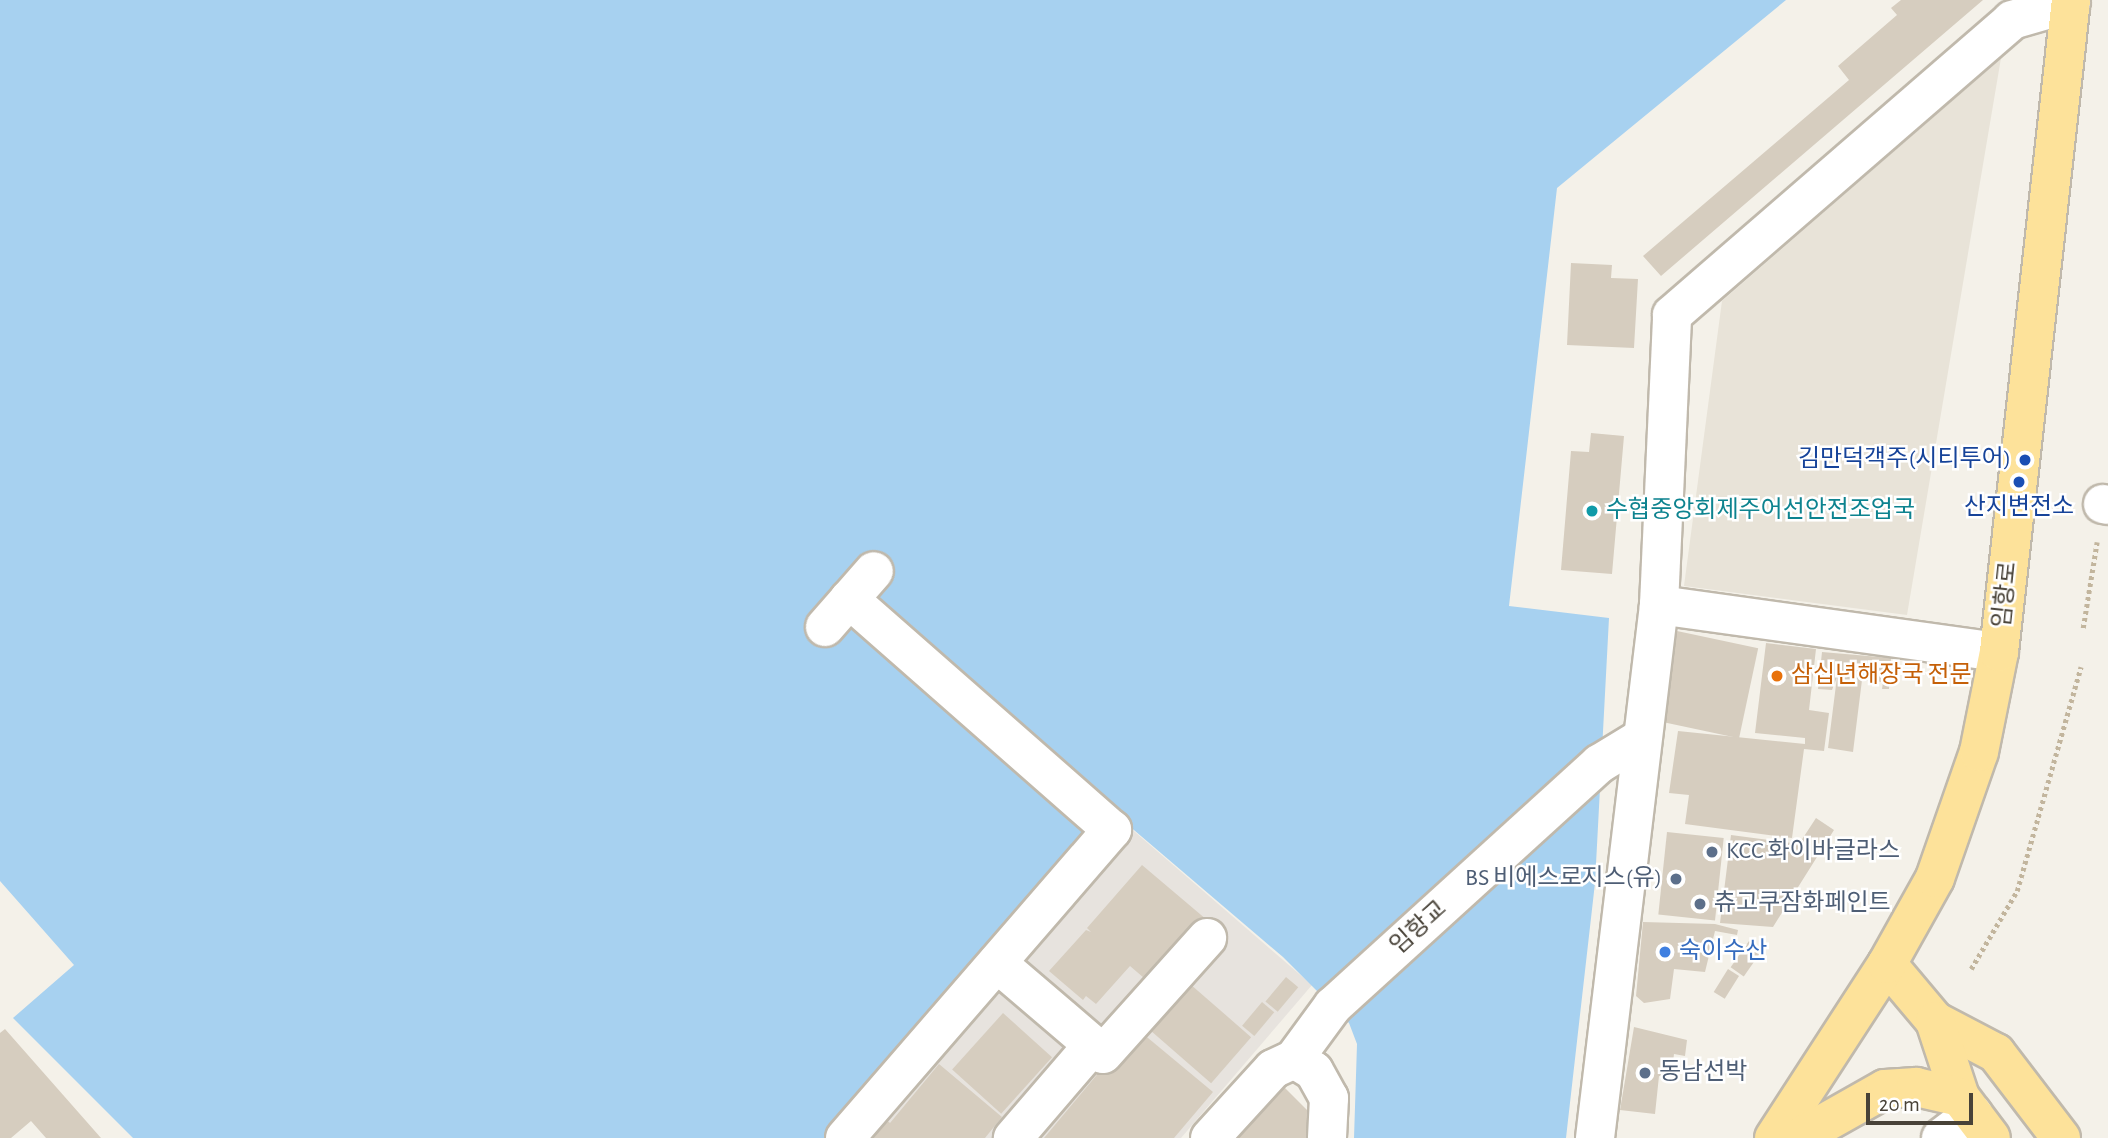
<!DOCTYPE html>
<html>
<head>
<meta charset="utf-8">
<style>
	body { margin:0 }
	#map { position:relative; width:2108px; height:1138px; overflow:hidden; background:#f4f1e9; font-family:"Alegreya Sans","Noto Sans KR",sans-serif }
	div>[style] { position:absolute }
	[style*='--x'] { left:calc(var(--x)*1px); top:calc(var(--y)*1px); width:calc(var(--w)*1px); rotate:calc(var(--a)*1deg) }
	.residential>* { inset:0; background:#e8e3d8 }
	.industrial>* { inset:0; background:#e7e3de }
	.water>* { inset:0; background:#a7d1f0 }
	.building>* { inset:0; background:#d6cdbf; transform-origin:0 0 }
	.path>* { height:4.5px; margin-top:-2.25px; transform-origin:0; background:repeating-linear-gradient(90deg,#c2b59d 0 3.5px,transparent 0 7px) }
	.roads { filter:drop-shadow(2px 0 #c0b9ac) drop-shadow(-2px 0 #c0b9ac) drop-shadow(0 2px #c0b9ac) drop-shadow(0 -2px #c0b9ac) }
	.minor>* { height:38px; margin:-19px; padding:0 19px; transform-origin:19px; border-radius:19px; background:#fff }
	.major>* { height:38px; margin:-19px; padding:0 19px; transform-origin:19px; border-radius:19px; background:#fde29a }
	.dots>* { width:19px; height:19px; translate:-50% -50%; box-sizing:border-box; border:4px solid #fff; border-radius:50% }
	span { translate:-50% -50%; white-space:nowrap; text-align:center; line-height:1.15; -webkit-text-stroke:5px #fff; paint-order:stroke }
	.transit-label { font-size:24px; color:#164399 }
	.right { translate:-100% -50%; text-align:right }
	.culture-label { font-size:24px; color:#0d838f }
	.left { translate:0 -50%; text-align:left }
	.street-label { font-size:24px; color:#484238 }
	.food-label { font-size:24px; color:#c56008 }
	.service-label { font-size:24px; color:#4e5e75 }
	.shop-label { font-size:24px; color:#366cbe }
	.scale { position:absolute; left:1866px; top:1093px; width:107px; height:32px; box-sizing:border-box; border:4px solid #484238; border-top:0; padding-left:9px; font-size:21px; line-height:24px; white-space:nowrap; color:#484238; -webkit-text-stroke:5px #fff; paint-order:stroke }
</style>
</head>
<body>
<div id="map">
	<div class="residential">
		<i style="clip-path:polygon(2001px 58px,1907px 615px,1684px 586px,1722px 301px)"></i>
	</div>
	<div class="industrial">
		<i style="clip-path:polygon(1113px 813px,1312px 985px,1181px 1138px,833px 1138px)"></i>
	</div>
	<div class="water">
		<i style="clip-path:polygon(0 0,1786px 0,1557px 188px,1509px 606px,1609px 618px,1595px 883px,1566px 1138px,1354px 1138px,1357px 1044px,1349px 1023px,1283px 957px,1114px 813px,833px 1138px,133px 1138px,13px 1018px,74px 965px,0 881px)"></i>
	</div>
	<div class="building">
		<i style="clip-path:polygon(1901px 0,1983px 0,1661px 276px,1643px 256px,1849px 80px,1838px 66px,1897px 15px,1891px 8px)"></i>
		<i style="clip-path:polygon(1571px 263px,1612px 265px,1611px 278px,1638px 279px,1634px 348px,1567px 345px)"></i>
		<i style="clip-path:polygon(1591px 433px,1624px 436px,1612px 574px,1561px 570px,1571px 451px,1589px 452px)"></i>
		<i style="left:1677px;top:631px;width:83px;height:92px;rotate:12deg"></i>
		<i style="clip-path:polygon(1766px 643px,1816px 649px,1809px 710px,1829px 713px,1824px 751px,1804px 749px,1792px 838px,1685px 824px,1689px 795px,1669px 793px,1678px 731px,1805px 744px,1805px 738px,1755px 733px)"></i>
		<i style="clip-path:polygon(1822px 652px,1891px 658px,1889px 689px,1882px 689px,1883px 682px,1862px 680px,1853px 752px,1828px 748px,1837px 677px,1832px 690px,1818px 689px)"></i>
		<i style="clip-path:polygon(1816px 818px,1834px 830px,1773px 927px,1720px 923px,1731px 835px,1799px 844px)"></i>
		<i style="left:1667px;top:832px;width:57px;height:83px;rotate:6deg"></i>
		<i style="clip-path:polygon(1142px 865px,1207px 920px,1151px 984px,1130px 966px,1096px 1004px,1086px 996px,1083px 1000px,1049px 971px,1086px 930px,1091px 932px,1087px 928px)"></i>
		<i style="clip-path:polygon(1643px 922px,1715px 924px,1738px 930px,1737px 935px,1715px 931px,1705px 972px,1674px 969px,1670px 999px,1644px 1003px,1636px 996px)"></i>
		<i style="left:1749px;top:941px;width:16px;height:32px;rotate:35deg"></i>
		<i style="left:1728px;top:969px;width:13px;height:27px;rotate:32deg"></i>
		<i style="left:1286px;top:977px;width:16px;height:32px;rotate:40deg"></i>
		<i style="left:1190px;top:984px;width:81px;height:61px;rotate:41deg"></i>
		<i style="left:1262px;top:1002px;width:16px;height:31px;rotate:40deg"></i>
		<i style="left:1003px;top:1013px;width:66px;height:76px;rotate:42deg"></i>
		<i style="clip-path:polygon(1634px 1027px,1687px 1040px,1685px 1056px,1674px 1054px,1671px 1078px,1659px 1076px,1655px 1114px,1620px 1110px)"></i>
		<i style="clip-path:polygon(1136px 1028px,1213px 1092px,1174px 1138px,1044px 1138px)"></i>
		<i style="clip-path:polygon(5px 1029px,101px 1138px,46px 1138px,31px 1121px,11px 1138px,0 1138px,0 1033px)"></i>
		<i style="clip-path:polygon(939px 1064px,1002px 1117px,985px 1138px,850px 1138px,874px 1109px,890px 1123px)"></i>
		<i style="clip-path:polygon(1283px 1086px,1308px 1111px,1307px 1138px,1238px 1138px)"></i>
	</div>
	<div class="path">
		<i style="--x:2083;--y:628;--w:87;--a:-80.8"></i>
		<i style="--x:1971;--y:969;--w:91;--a:-59.5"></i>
		<i style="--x:2017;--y:891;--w:233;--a:-74.1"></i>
	</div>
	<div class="roads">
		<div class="minor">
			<i style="--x:2103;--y:504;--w:5;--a:11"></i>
			<i style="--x:1659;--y:605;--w:343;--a:7.9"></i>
			<i style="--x:825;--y:627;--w:74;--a:-48.8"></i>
			<i style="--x:997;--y:963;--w:126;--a:40.5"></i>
			<i style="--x:1093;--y:1045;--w:123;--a:130.7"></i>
			<i style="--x:1093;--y:1045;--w:13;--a:42"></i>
			<i style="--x:1103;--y:1054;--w:156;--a:-48.1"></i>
			<i style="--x:1294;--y:1059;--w:66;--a:-53.7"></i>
			<i style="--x:1333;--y:1006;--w:360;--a:-42.3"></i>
			<i style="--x:1599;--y:764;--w:50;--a:-31.2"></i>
			<i style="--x:845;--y:1138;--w:408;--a:-49.1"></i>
			<i style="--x:1112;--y:830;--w:350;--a:-138.7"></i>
			<i style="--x:1210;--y:1138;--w:93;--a:-47.6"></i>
			<i style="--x:1273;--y:1069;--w:23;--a:-25"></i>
			<i style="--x:1294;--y:1059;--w:23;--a:31"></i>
			<i style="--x:1314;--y:1071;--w:31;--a:61"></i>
			<i style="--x:1329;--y:1098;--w:40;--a:92.9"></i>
			<i style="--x:1595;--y:1138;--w:537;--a:-83.15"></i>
			<i style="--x:1659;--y:605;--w:290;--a:-87.4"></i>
			<i style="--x:1672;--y:315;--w:450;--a:-40.9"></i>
			<i style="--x:2012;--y:20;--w:61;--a:-16.1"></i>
			<i style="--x:1941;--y:1138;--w:40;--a:-37"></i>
		</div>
		<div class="major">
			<i style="--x:1887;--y:964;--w:75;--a:49.9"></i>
			<i style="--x:1935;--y:1021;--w:69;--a:27.7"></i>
			<i style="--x:1996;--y:1053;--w:107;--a:52.6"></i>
			<i style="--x:1935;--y:1021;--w:80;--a:71.8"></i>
			<i style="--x:1960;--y:1097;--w:51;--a:52.9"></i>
			<i style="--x:1774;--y:1138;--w:207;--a:-57"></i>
			<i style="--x:1887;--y:964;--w:98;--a:-60.8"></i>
			<i style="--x:1935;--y:878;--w:133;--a:-70.8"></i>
			<i style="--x:1979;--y:752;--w:102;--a:-78.7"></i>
			<i style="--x:1999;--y:652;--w:656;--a:-83.7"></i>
			<i style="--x:1798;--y:1138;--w:100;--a:-29.4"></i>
			<i style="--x:1885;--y:1089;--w:31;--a:-4"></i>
			<i style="--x:1916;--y:1087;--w:45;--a:12.8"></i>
		</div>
	</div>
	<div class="dots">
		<i style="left:2025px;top:460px;background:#1a4fb4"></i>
		<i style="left:2019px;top:482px;background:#1a4fb4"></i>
		<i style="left:1592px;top:511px;background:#0f9aa8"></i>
		<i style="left:1777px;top:676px;background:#e8710a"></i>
		<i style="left:1712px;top:852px;background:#5c6f8a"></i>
		<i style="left:1676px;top:879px;background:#5c6f8a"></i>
		<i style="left:1700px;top:904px;background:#5c6f8a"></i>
		<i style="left:1665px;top:952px;background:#3f7fe0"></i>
		<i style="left:1645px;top:1073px;background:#5c6f8a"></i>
	</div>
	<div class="transit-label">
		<span class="right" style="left:2011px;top:460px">김만덕객주(시티투어)</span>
		<span style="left:2019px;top:508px">산지변전소</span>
	</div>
	<div class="culture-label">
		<span class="left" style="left:1606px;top:511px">수협중앙회제주어선안전조업국</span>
	</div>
	<div class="street-label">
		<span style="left:2006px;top:595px;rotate:-84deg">임항로</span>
		<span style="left:1419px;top:928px;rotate:-42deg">임항교</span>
	</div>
	<div class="food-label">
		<span class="left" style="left:1791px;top:676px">삼십년해장국 전문</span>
	</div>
	<div class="service-label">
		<span class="left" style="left:1726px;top:852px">KCC 화이바글라스</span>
		<span class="right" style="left:1662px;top:879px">BS 비에스로지스(유)</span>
		<span class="left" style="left:1714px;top:904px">츄고쿠잠화페인트</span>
		<span class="left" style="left:1659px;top:1073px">동남선박</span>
	</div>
	<div class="shop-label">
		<span class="left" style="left:1679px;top:952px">숙이수산</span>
	</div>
	<div class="scale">20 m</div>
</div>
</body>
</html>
